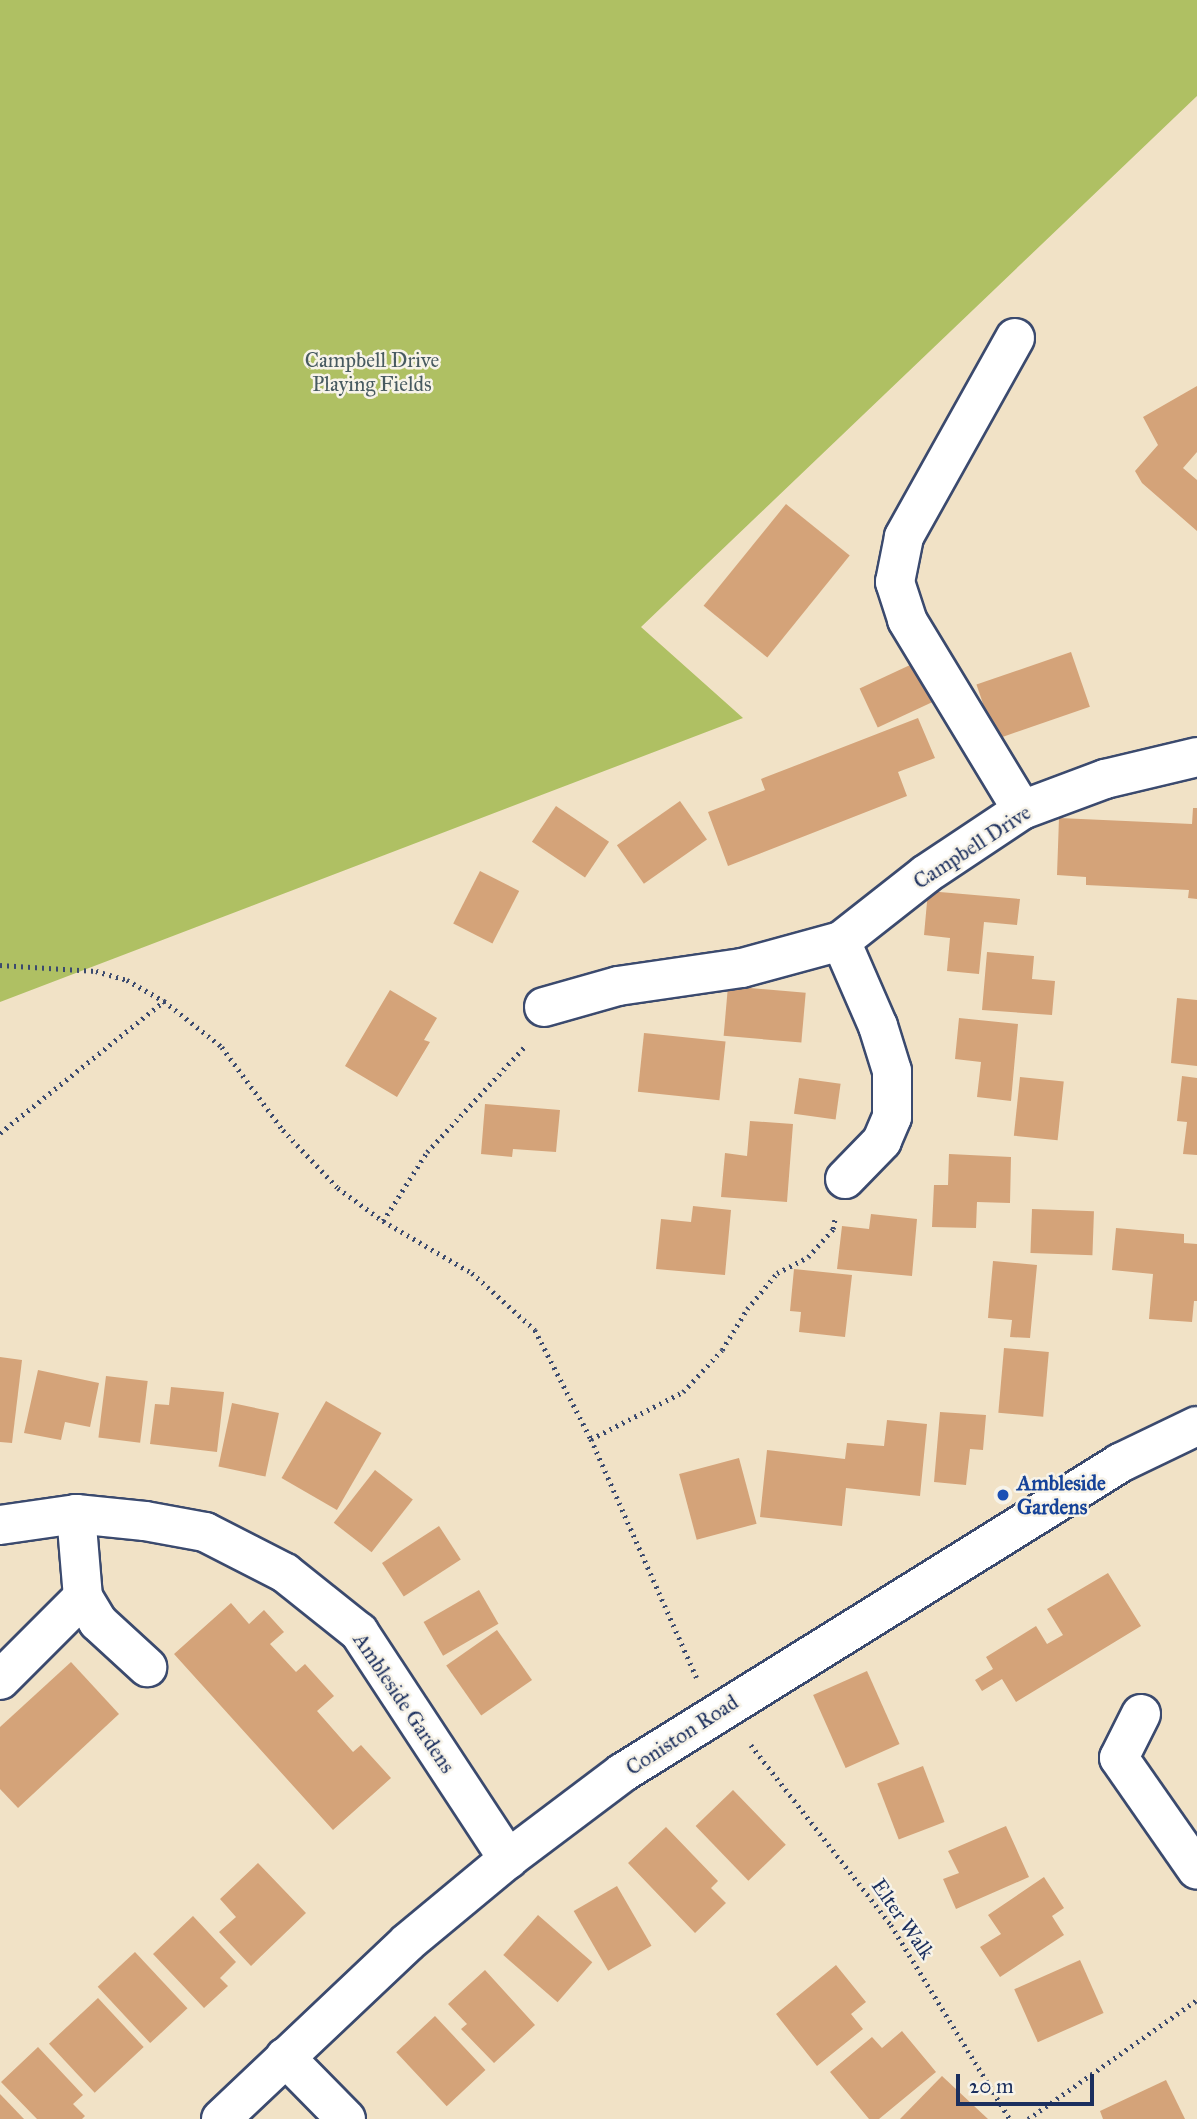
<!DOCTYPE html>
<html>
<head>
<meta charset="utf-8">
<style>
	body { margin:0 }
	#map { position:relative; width:1197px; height:2119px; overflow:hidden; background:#f1e2c6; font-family:"IM FELL Great Primer",serif }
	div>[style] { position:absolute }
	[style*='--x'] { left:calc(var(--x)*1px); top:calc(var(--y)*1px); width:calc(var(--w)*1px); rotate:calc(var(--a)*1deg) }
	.green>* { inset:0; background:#afc063 }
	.building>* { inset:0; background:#d4a379; transform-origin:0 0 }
	.path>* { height:4.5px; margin-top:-2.25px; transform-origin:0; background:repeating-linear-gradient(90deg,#3b4a6e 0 2px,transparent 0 7px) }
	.roads { filter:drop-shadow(2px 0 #3b4a6e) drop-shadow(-2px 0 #3b4a6e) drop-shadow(0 2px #3b4a6e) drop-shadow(0 -2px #3b4a6e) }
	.minor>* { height:38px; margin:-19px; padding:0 19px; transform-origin:19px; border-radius:19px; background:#fff }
	.dots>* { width:19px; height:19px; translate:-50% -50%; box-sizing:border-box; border:4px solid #f7f3e8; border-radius:50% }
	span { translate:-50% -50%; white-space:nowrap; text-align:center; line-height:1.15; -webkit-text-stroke:5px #f7f3e8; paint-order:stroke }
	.park-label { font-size:21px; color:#475a60 }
	.street-label { font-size:21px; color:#1b2f5e }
	.transit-label { font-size:21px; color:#164399; font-weight:700 }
	.left { translate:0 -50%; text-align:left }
	.scale { position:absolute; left:956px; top:2074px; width:138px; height:32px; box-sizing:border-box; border:4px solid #1b2f5e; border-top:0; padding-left:9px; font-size:21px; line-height:24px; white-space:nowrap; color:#1b2f5e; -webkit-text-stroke:5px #f7f3e8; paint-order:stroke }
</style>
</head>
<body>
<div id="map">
	<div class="green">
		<i style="clip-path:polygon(0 0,1197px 0,1197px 96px,641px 627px,743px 718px,0 1002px)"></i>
	</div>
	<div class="building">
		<i style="clip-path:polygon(1197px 386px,1197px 452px,1183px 468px,1197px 480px,1197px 531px,1142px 483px,1135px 471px,1158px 445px,1143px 417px)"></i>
		<i style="left:786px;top:504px;width:82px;height:131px;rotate:39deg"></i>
		<i style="left:1071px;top:652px;width:58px;height:100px;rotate:71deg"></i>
		<i style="left:923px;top:659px;width:43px;height:70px;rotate:65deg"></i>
		<i style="clip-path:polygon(918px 718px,935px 758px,898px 772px,907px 796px,728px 866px,708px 812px,765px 790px,761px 779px)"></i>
		<i style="left:680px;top:801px;width:47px;height:77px;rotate:55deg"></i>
		<i style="left:556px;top:806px;width:64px;height:43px;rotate:34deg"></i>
		<i style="clip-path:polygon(1193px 808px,1197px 808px,1197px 899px,1188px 898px,1189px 890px,1086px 885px,1086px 877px,1057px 875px,1059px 818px,1192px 824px)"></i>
		<i style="left:480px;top:871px;width:44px;height:59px;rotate:27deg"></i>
		<i style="clip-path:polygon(928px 891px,1020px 899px,1017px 925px,984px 922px,979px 974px,947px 971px,950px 938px,924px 935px)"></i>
		<i style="clip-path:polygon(987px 952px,1034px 956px,1032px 979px,1055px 981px,1052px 1015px,982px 1010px)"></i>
		<i style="left:728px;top:986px;width:78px;height:50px;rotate:5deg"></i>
		<i style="clip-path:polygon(390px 990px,437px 1018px,424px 1040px,430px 1042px,397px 1097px,345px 1066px)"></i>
		<i style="clip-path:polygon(1177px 998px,1197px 1000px,1197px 1066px,1171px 1063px)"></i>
		<i style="clip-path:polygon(959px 1018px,1018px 1024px,1011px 1101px,977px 1097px,981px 1062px,955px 1059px)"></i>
		<i style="left:644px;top:1033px;width:82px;height:59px;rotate:6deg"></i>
		<i style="clip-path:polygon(1182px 1076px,1197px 1078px,1197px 1155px,1183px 1154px,1187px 1122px,1177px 1121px)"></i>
		<i style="left:1020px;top:1077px;width:44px;height:59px;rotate:6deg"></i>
		<i style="left:799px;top:1078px;width:42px;height:36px;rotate:8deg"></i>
		<i style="clip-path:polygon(485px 1104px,560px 1110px,556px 1152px,513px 1149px,512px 1157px,481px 1154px)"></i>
		<i style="clip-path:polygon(750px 1121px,793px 1124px,787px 1202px,721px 1197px,725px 1153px,747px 1156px)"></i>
		<i style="clip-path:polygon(949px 1154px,1011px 1157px,1010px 1203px,977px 1202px,976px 1228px,932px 1227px,934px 1185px,948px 1185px)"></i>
		<i style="clip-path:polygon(693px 1206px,731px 1210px,725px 1275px,656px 1269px,661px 1219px,691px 1222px)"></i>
		<i style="left:1032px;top:1209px;width:62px;height:44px;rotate:2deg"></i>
		<i style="clip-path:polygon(871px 1214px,917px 1219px,912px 1276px,837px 1269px,842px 1226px,869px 1229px)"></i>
		<i style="clip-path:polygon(1116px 1228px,1184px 1234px,1184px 1243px,1197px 1244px,1197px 1301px,1194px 1301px,1192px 1322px,1149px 1319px,1153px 1274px,1112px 1270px)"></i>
		<i style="clip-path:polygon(993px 1261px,1037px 1265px,1030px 1338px,1010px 1337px,1012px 1320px,988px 1318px)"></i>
		<i style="clip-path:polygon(794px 1269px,852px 1275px,845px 1337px,799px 1332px,801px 1312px,790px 1311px)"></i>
		<i style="left:1004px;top:1348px;width:45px;height:65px;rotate:5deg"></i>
		<i style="clip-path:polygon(0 1357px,22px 1360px,12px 1443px,0 1442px)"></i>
		<i style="clip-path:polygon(38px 1370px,99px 1383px,90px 1427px,65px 1422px,61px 1440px,24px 1433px)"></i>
		<i style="left:106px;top:1376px;width:42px;height:62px;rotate:7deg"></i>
		<i style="clip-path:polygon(171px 1387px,224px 1392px,217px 1452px,150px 1444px,155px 1404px,169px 1405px)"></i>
		<i style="left:326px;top:1401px;width:64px;height:89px;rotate:30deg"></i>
		<i style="left:232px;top:1403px;width:48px;height:65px;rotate:12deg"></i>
		<i style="clip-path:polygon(940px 1412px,986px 1415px,983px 1450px,970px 1449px,966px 1485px,934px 1482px)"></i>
		<i style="clip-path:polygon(887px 1420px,927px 1424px,920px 1496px,846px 1488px,842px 1526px,760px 1517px,767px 1450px,845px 1459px,847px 1443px,884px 1446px)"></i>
		<i style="left:739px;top:1458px;width:68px;height:62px;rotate:75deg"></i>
		<i style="left:375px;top:1470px;width:48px;height:67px;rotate:38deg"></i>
		<i style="left:439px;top:1526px;width:40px;height:68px;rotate:57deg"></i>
		<i style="clip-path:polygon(1108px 1573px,1141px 1626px,1016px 1702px,1002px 1679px,982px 1691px,975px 1680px,993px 1669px,986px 1657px,1036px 1626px,1047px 1644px,1063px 1635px,1047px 1609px)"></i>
		<i style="left:479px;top:1590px;width:39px;height:64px;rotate:60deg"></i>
		<i style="clip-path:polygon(231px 1603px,249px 1624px,264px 1610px,284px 1632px,270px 1644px,296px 1672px,305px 1664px,334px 1696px,317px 1711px,353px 1752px,361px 1745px,391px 1778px,333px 1830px,174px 1654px)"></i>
		<i style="left:497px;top:1630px;width:61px;height:62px;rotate:55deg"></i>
		<i style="clip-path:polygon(71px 1662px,119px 1714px,18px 1808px,0 1789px,0 1727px)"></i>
		<i style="left:867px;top:1671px;width:80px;height:59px;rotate:66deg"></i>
		<i style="left:923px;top:1766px;width:60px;height:49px;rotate:69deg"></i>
		<i style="left:733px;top:1790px;width:76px;height:52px;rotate:46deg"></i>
		<i style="clip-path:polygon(1006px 1826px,1029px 1877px,956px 1909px,943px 1879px,959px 1873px,948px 1851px)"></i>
		<i style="clip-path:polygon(666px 1827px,718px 1881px,711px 1888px,726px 1903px,695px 1933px,628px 1863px)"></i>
		<i style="clip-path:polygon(258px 1863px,306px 1913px,251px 1966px,219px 1932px,236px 1917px,220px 1899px)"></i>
		<i style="clip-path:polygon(1044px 1877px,1064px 1908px,1052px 1916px,1064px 1935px,1000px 1977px,980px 1947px,1001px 1934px,988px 1915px)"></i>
		<i style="left:617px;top:1886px;width:69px;height:50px;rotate:60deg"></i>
		<i style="left:538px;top:1915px;width:72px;height:53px;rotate:41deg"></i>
		<i style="clip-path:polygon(193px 1916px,236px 1962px,220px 1978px,228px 1986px,204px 2008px,153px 1954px)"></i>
		<i style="left:135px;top:1952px;width:77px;height:51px;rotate:47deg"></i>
		<i style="left:1080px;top:1960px;width:58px;height:72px;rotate:66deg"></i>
		<i style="clip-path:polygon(836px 1965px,866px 2002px,851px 2014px,863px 2029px,817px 2066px,776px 2014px)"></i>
		<i style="clip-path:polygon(485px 1970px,535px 2025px,494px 2063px,461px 2029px,467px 2024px,448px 2004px)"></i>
		<i style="left:98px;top:1998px;width:67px;height:67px;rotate:47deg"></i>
		<i style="left:435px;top:2016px;width:74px;height:53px;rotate:47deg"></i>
		<i style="clip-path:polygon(902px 2031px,936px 2072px,879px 2119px,869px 2119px,830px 2072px,872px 2037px,882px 2048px)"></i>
		<i style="clip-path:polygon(38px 2047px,83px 2095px,73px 2104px,85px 2116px,82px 2119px,37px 2119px,1px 2082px)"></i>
		<i style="clip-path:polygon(942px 2076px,988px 2119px,900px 2119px)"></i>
		<i style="clip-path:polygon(1166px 2080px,1185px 2119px,1103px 2119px,1100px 2111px)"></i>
		<i style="clip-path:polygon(0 2094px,24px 2119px,0 2119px)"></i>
	</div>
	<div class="path">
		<i style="--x:0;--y:965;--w:96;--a:3.6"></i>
		<i style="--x:96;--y:971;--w:32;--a:16"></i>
		<i style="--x:127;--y:980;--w:43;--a:29.6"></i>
		<i style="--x:164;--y:1001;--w:74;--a:38.4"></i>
		<i style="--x:222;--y:1047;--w:103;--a:53.7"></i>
		<i style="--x:283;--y:1130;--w:80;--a:46.5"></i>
		<i style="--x:338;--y:1188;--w:56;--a:36.3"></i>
		<i style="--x:383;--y:1221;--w:103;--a:30.3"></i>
		<i style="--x:472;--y:1273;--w:85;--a:42.1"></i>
		<i style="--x:535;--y:1330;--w:123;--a:62.8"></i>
		<i style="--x:591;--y:1439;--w:261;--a:66.1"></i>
		<i style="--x:0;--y:1133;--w:211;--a:-38.8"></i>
		<i style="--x:383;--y:1221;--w:82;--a:-57.5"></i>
		<i style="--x:427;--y:1152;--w:144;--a:-47.2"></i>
		<i style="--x:591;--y:1439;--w:103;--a:-27.1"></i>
		<i style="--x:683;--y:1392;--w:57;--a:-47.1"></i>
		<i style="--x:722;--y:1350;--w:48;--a:-58.6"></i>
		<i style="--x:747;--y:1309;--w:47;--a:-50.2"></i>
		<i style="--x:777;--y:1273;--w:35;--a:-27"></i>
		<i style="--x:808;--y:1257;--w:38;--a:-48"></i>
		<i style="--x:833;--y:1229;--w:11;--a:-80"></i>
		<i style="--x:751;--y:1745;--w:228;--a:52.1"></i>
		<i style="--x:891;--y:1925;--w:228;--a:58.5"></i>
		<i style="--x:1028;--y:2119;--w:207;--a:-35.2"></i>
	</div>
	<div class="roads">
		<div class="minor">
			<i style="--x:1015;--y:338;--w:228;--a:119.2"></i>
			<i style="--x:904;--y:537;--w:46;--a:101.3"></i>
			<i style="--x:895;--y:582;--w:40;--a:72"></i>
			<i style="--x:907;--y:620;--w:222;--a:58.8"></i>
			<i style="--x:841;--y:941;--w:93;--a:66.5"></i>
			<i style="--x:878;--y:1026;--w:47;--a:72.7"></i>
			<i style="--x:892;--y:1071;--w:46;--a:90"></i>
			<i style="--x:892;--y:1117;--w:26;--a:113"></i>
			<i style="--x:882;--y:1141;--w:53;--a:134.2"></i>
			<i style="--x:544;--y:1007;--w:77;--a:-15.8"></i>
			<i style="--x:618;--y:986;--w:125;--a:-8.3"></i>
			<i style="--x:742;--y:968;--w:103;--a:-15.3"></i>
			<i style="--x:841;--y:941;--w:108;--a:-38.2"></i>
			<i style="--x:926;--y:874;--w:115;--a:-33.7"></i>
			<i style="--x:1022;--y:810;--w:89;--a:-20.5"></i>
			<i style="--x:1105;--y:779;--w:95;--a:-13.4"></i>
			<i style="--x:76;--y:1514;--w:83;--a:85.2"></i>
			<i style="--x:0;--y:1525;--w:77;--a:-8.2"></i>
			<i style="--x:76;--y:1514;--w:69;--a:5.8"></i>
			<i style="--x:145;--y:1521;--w:61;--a:10.4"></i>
			<i style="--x:205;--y:1532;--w:90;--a:27.1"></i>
			<i style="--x:285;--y:1573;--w:95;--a:38.6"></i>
			<i style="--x:359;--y:1632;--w:272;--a:56.7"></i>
			<i style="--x:0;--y:1680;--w:117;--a:-45"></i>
			<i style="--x:83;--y:1597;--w:29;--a:59"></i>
			<i style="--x:98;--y:1622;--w:67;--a:42.6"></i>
			<i style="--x:1141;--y:1714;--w:49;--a:116.6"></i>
			<i style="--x:1119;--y:1758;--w:136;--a:55.1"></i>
			<i style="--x:285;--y:2057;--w:87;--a:45.5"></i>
			<i style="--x:221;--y:2119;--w:257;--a:-43.4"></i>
			<i style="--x:408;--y:1942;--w:130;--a:-39.7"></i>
			<i style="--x:508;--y:1859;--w:143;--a:-37"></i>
			<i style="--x:622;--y:1773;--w:587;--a:-31.9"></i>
			<i style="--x:1120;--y:1463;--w:85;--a:-25.7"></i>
		</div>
	</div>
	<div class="dots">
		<i style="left:1003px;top:1495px;background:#1a4fb4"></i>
	</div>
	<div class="park-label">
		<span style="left:372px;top:372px">Campbell Drive<br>Playing Fields</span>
	</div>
	<div class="street-label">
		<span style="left:972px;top:847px;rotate:-33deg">Campbell Drive</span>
		<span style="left:404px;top:1703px;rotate:56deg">Ambleside Gardens</span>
		<span style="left:682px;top:1735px;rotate:-33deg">Coniston Road</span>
		<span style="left:903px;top:1919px;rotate:55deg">Elter Walk</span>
	</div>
	<div class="transit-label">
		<span class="left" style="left:1017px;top:1495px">Ambleside<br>Gardens</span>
	</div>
	<div class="scale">20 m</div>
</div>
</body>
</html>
